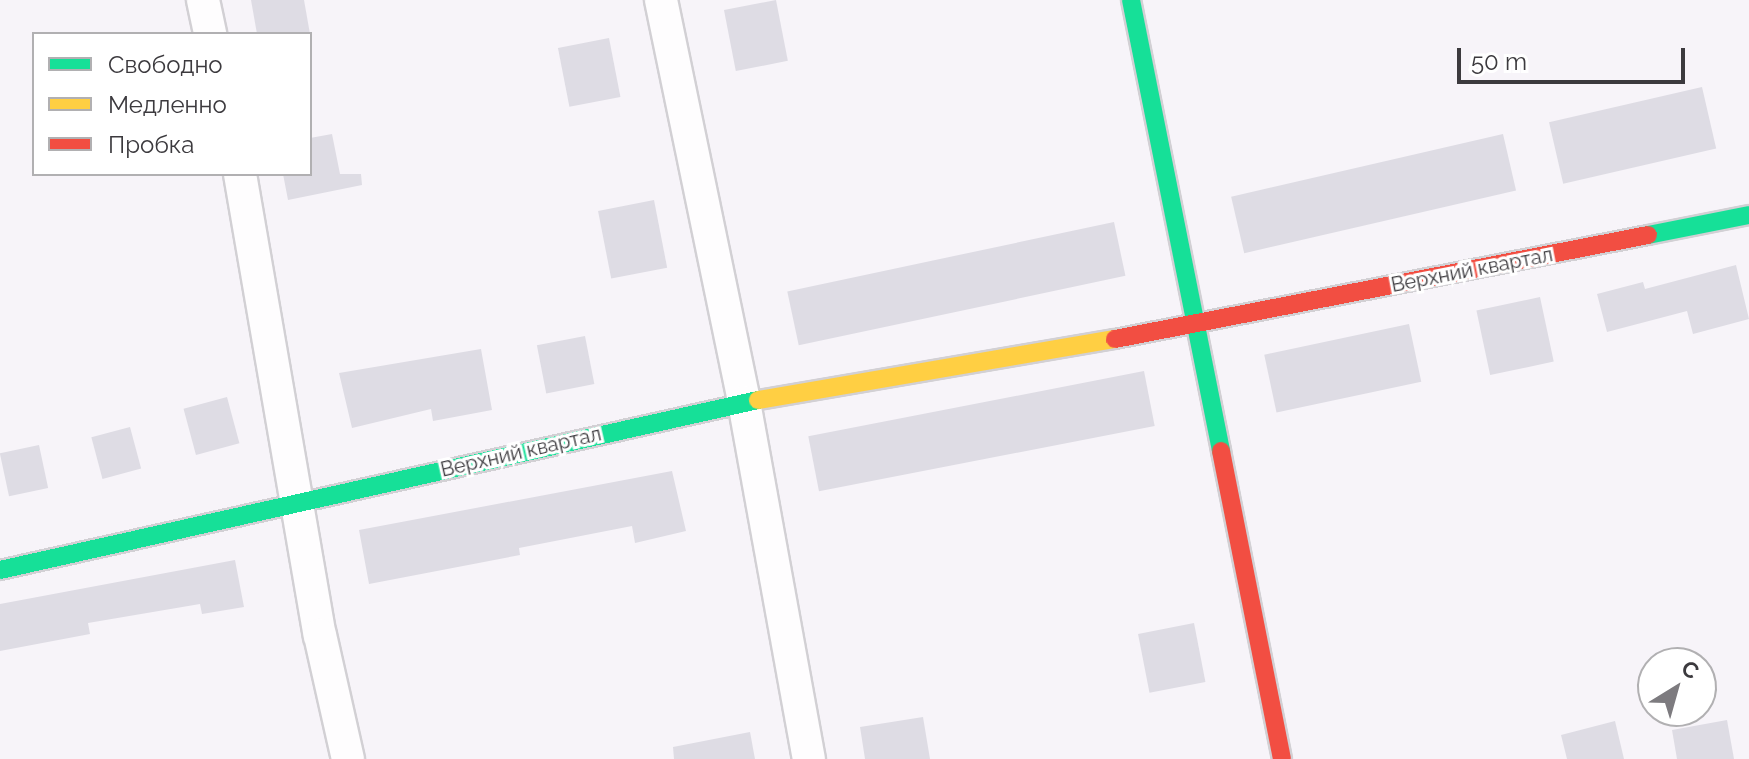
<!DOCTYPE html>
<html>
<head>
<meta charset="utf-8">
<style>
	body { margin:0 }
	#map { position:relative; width:1749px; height:759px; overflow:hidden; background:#f7f4f9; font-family:Raleway,sans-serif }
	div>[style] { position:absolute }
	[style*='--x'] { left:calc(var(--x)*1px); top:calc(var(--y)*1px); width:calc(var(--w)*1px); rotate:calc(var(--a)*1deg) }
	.building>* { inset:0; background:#dedce4; transform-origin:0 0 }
	.roads { filter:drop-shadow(2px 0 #d2d0d4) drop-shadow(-2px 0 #d2d0d4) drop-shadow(0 2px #d2d0d4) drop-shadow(0 -2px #d2d0d4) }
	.street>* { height:32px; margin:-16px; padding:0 16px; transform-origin:16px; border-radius:16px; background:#fefdfe }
	.fast>* { height:18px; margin:-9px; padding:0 9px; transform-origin:9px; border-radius:9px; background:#16e098 }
	.slow>* { height:18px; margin:-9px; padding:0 9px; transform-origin:9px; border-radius:9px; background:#ffcf43 }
	.jam>* { height:18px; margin:-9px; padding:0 9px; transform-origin:9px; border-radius:9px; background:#f24e42 }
	span { translate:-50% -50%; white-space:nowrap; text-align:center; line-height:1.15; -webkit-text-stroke:6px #fff; paint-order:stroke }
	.street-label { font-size:20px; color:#3c3a3e }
	.legend { position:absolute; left:32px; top:32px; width:280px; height:144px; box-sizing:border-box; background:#fff; border:2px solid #b1b0b2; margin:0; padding:10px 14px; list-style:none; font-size:24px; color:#3c3a3e }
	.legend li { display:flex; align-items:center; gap:16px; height:40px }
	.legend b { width:40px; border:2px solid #b1b0b2 }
	.north { position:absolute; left:1637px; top:647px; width:80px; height:80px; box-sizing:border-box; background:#fff; border:2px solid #b1b0b2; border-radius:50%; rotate:37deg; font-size:22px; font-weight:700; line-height:32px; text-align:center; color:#3c3a3e }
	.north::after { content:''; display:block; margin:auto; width:28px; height:36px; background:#7d7b7f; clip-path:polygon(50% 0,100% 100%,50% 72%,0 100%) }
	.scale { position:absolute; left:1457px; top:48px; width:228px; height:36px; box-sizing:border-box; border:4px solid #3c3a3e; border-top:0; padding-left:10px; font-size:24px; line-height:28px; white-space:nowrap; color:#3c3a3e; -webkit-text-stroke:6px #fff; paint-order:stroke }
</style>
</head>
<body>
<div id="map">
	<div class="building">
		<i style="clip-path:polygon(251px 0,304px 0,310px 34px,257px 34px)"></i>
		<i style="left:776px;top:0;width:62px;height:53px;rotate:79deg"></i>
		<i style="left:609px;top:38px;width:60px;height:52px;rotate:79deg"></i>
		<i style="left:1702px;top:87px;width:63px;height:157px;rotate:77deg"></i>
		<i style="clip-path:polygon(332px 134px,340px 174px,361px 174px,362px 185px,288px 200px,283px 174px,310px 174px,310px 138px)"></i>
		<i style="left:1503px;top:134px;width:58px;height:279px;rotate:77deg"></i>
		<i style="left:654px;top:200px;width:69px;height:57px;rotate:79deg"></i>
		<i style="left:1114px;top:222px;width:55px;height:334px;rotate:78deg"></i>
		<i style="clip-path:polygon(1736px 265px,1749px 319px,1693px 334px,1687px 311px,1607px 332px,1597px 294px,1643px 282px,1645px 289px)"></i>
		<i style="left:1540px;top:297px;width:66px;height:65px;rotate:78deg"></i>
		<i style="left:1409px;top:324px;width:59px;height:148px;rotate:78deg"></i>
		<i style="left:585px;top:336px;width:49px;height:49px;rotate:79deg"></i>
		<i style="clip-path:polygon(481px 349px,492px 410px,433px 421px,431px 409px,352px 428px,339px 373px)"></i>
		<i style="left:1144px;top:371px;width:56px;height:342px;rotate:79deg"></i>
		<i style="left:227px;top:397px;width:48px;height:45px;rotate:75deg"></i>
		<i style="left:130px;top:427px;width:43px;height:40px;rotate:75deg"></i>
		<i style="left:39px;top:445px;width:44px;height:40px;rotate:78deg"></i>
		<i style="clip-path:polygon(672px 471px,686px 531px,635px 543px,632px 526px,519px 548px,520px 555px,369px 584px,359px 530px)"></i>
		<i style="clip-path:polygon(235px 560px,244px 607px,202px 614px,200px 604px,88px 623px,90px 634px,0 651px,0 604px)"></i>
		<i style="left:1194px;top:623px;width:60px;height:57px;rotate:79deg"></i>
		<i style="clip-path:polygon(923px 717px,930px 759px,865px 759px,860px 727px)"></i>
		<i style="clip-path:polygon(1727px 720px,1734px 759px,1677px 759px,1672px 730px)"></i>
		<i style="clip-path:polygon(1615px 721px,1624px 759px,1567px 759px,1561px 735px)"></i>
		<i style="clip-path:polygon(750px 732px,755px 759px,674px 759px,673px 747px)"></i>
	</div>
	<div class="roads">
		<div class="street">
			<i style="--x:203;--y:0;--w:35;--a:78"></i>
			<i style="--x:661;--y:0;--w:410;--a:78.3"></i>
			<i style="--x:744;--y:402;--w:363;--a:79.7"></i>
			<i style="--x:240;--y:174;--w:468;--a:80.2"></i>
			<i style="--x:320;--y:635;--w:127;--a:77.3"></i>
		</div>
		<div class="fast">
			<i style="--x:1131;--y:0;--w:460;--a:78.7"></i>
			<i style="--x:1648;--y:235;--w:103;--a:-11.2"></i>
			<i style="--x:0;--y:570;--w:777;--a:-12.64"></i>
		</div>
		<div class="slow">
			<i style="--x:758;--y:400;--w:362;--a:-9.7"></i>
		</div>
		<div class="jam">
			<i style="--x:1115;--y:339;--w:543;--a:-11.04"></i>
			<i style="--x:1221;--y:451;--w:314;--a:78.8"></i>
		</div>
	</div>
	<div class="street-label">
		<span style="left:1472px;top:270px;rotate:-11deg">Верхний квартал</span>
		<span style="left:521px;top:452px;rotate:-13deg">Верхний квартал</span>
	</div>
	<ul class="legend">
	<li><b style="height:10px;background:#16e098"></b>Свободно</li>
	<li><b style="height:10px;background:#ffcf43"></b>Медленно</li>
	<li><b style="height:10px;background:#f24e42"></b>Пробка</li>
	</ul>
	<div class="north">С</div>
	<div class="scale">50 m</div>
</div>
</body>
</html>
